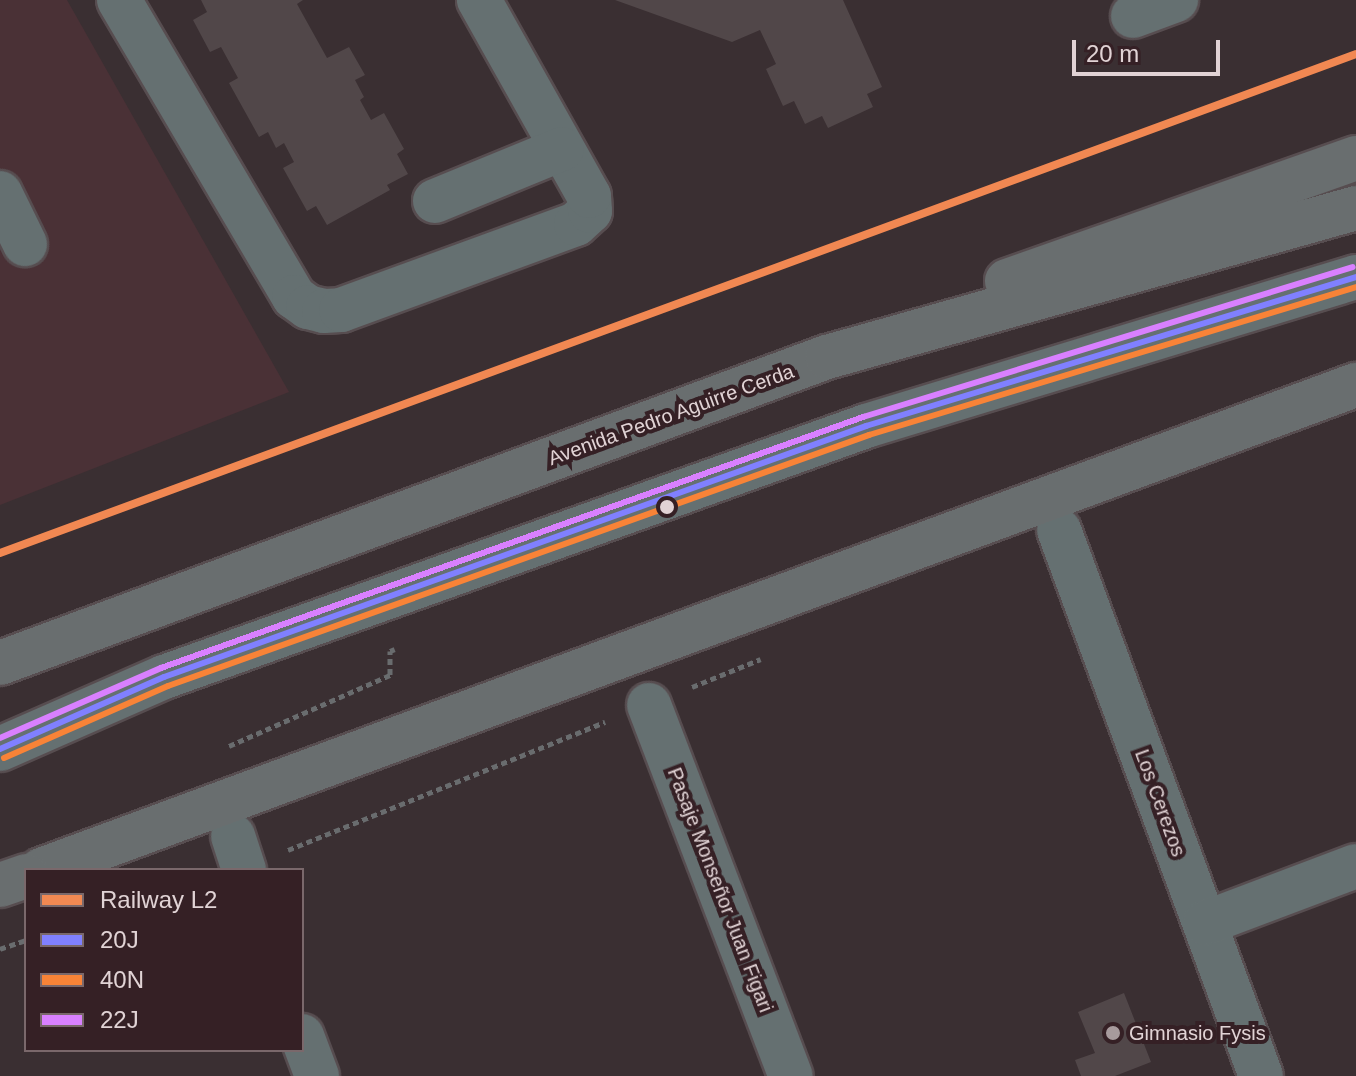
<!DOCTYPE html>
<html>
<head>
<meta charset="utf-8">
<style>
	body { margin:0 }
	#map { position:relative; width:1356px; height:1076px; overflow:hidden; background:#3a2f32; font-family:Arial,sans-serif }
	div>[style] { position:absolute }
	[style*='--x'] { left:calc(var(--x)*1px); top:calc(var(--y)*1px); width:calc(var(--w)*1px); rotate:calc(var(--a)*1deg) }
	.built>* { inset:0; background:#4a3136 }
	.building>* { inset:0; background:#514749 }
	.path>* { height:5px; margin-top:-2.5px; transform-origin:0; background:repeating-linear-gradient(90deg,#696c6e 0 6px,transparent 0 10px) }
	.roads { filter:drop-shadow(2px 0 #574d50) drop-shadow(-2px 0 #574d50) drop-shadow(0 2px #574d50) drop-shadow(0 -2px #574d50) }
	.minor>* { height:44px; margin:-22px; padding:0 22px; transform-origin:22px; border-radius:22px; background:#657071 }
	.highway>* { height:44px; margin:-22px; padding:0 22px; transform-origin:22px; border-radius:22px; background:#696e6f }
	.bus-1>* { height:6px; margin:-3px; padding:0 3px; transform-origin:3px; border-radius:3px; background:#8080ff }
	.bus-2>* { height:6px; margin:-3px; padding:0 3px; transform-origin:3px; border-radius:3px; background:#f88337 }
	.bus-3>* { height:6px; margin:-3px; padding:0 3px; transform-origin:3px; border-radius:3px; background:#d980ff }
	.rail-1>* { height:8px; margin:-4px; padding:0 4px; transform-origin:4px; border-radius:4px; background:#f18852 }
	.dots>* { width:22px; height:22px; translate:-50% -50%; box-sizing:border-box; border:4px solid #352025; border-radius:50% }
	span { translate:-50% -50%; white-space:nowrap; text-align:center; line-height:1.15; -webkit-text-stroke:8px #352025; paint-order:stroke }
	.street-label { font-size:20px; color:#e1d3d5 }
	.poi-label { font-size:20px; color:#e1d3d5 }
	.left { translate:0 -50%; text-align:left }
	.legend { position:absolute; left:24px; top:868px; width:280px; height:184px; box-sizing:border-box; background:#352025; border:2px solid #7a686b; margin:0; padding:10px 14px; list-style:none; font-size:24px; color:#e1d3d5 }
	.legend li { display:flex; align-items:center; gap:16px; height:40px }
	.legend b { width:40px; border:2px solid #7a686b }
	.scale { position:absolute; left:1072px; top:40px; width:148px; height:36px; box-sizing:border-box; border:4px solid #e1d3d5; border-top:0; padding-left:10px; font-size:24px; line-height:28px; white-space:nowrap; color:#e1d3d5; -webkit-text-stroke:6px #352025; paint-order:stroke }
</style>
</head>
<body>
<div id="map">
	<div class="built">
		<i style="clip-path:polygon(0 0,67px 0,289px 392px,0 505px)"></i>
	</div>
	<div class="building">
		<i style="clip-path:polygon(201px 0,303px 0,297px 4px,327px 58px,349px 47px,365px 75px,355px 80px,364px 97px,360px 100px,371px 120px,384px 113px,404px 149px,397px 154px,408px 174px,387px 185px,390px 190px,327px 225px,316px 206px,307px 211px,283px 168px,294px 162px,284px 143px,276px 148px,268px 132px,259px 137px,229px 83px,238px 78px,221px 47px,210px 52px,193px 20px,207px 12px)"></i>
		<i style="clip-path:polygon(615px 0,843px 0,882px 87px,867px 94px,873px 107px,828px 128px,822px 116px,805px 124px,794px 101px,783px 106px,766px 69px,776px 64px,760px 30px,732px 42px)"></i>
		<i style="clip-path:polygon(1124px 993px,1151px 1062px,1115px 1076px,1081px 1076px,1075px 1060px,1095px 1053px,1078px 1012px)"></i>
	</div>
	<div class="path">
		<i style="--x:692;--y:687;--w:74;--a:-22.1"></i>
		<i style="--x:229;--y:746;--w:176;--a:-23.8"></i>
		<i style="--x:390;--y:675;--w:24;--a:-90"></i>
		<i style="--x:390;--y:651;--w:5;--a:-22"></i>
		<i style="--x:288;--y:850;--w:342;--a:-22"></i>
		<i style="--x:0;--y:949;--w:28;--a:-19"></i>
	</div>
	<div class="roads">
		<div class="minor">
			<i style="--x:119;--y:0;--w:345;--a:59.5"></i>
			<i style="--x:294;--y:297;--w:17;--a:36"></i>
			<i style="--x:308;--y:307;--w:16;--a:14"></i>
			<i style="--x:324;--y:311;--w:17;--a:-3"></i>
			<i style="--x:341;--y:310;--w:250;--a:-20.1"></i>
			<i style="--x:576;--y:224;--w:19;--a:-43"></i>
			<i style="--x:590;--y:211;--w:15;--a:-94"></i>
			<i style="--x:589;--y:196;--w:225;--a:-119.3"></i>
			<i style="--x:1133;--y:16;--w:46;--a:-20.4"></i>
			<i style="--x:0;--y:193;--w:57;--a:63.9"></i>
			<i style="--x:435;--y:201;--w:137;--a:-22.3"></i>
			<i style="--x:1059;--y:530;--w:582;--a:69.7"></i>
			<i style="--x:649;--y:705;--w:397;--a:69.1"></i>
			<i style="--x:0;--y:749;--w:179;--a:-23.7"></i>
			<i style="--x:164;--y:677;--w:746;--a:-19.67"></i>
			<i style="--x:866;--y:426;--w:512;--a:-16.91"></i>
			<i style="--x:233;--y:836;--w:36;--a:72"></i>
			<i style="--x:1205;--y:923;--w:161;--a:-20.7"></i>
			<i style="--x:302;--y:1036;--w:43;--a:69.4"></i>
		</div>
		<div class="highway">
			<i style="--x:1007;--y:281;--w:370;--a:-19.4"></i>
			<i style="--x:0;--y:663;--w:882;--a:-20.31"></i>
			<i style="--x:827;--y:357;--w:550;--a:-15.73"></i>
			<i style="--x:41;--y:870;--w:1402;--a:-20.25"></i>
			<i style="--x:0;--y:885;--w:28;--a:-19"></i>
		</div>
	</div>
	<div class="bus-1">
		<i style="--x:0;--y:749;--w:179;--a:-23.7"></i>
		<i style="--x:164;--y:677;--w:746;--a:-19.67"></i>
		<i style="--x:866;--y:426;--w:512;--a:-16.91"></i>
	</div>
	<div class="bus-2">
		<i style="--x:4;--y:758;--w:179;--a:-23.7"></i>
		<i style="--x:168;--y:686;--w:745;--a:-19.7"></i>
		<i style="--x:869;--y:435;--w:509;--a:-16.9"></i>
	</div>
	<div class="bus-3">
		<i style="--x:0;--y:738;--w:176;--a:-23.5"></i>
		<i style="--x:161;--y:668;--w:746;--a:-19.67"></i>
		<i style="--x:863;--y:417;--w:512;--a:-17.02"></i>
	</div>
	<div class="rail-1">
		<i style="--x:0;--y:553;--w:1445;--a:-20.2"></i>
	</div>
	<div class="dots">
		<i style="left:667px;top:507px;background:#e1d3d5"></i>
		<i style="left:1113px;top:1033px;background:#a79a9c"></i>
	</div>
	<div class="street-label">
		<span style="left:671px;top:415px;rotate:-20deg">Avenida Pedro Aguirre Cerda</span>
		<span style="left:1160px;top:803px;rotate:70deg">Los Cerezos</span>
		<span style="left:720px;top:890px;rotate:69deg">Pasaje Monseñor Juan Figari</span>
	</div>
	<div class="poi-label">
		<span class="left" style="left:1129px;top:1033px">Gimnasio Fysis</span>
	</div>
	<ul class="legend">
	<li><b style="height:10px;background:#f18852"></b>Railway L2</li>
	<li><b style="height:10px;background:#8080ff"></b>20J</li>
	<li><b style="height:10px;background:#f88337"></b>40N</li>
	<li><b style="height:10px;background:#d980ff"></b>22J</li>
	</ul>
	<div class="scale">20 m</div>
</div>
</body>
</html>
